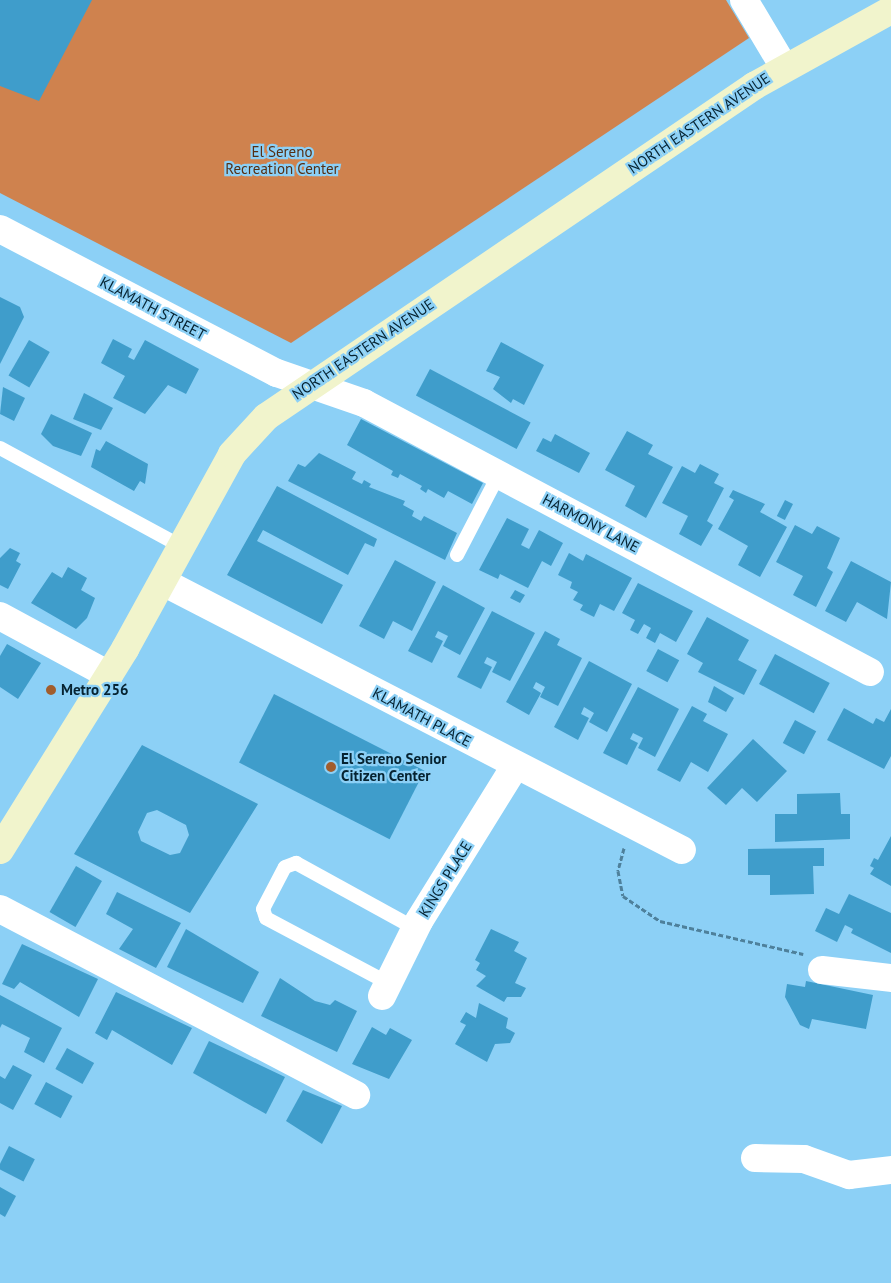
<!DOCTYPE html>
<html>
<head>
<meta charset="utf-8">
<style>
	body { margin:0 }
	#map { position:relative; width:891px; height:1283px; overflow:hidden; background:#8cd0f6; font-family:"PT Sans",sans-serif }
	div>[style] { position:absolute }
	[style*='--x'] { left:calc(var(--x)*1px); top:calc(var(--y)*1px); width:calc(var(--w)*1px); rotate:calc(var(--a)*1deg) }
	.green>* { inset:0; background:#cf824e }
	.building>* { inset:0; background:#3f9dcb; transform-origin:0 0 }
	.path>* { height:3px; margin-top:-1.5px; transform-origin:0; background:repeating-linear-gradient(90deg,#4e809b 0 5px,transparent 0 7.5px) }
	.lane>* { height:14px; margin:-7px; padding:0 7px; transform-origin:7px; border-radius:7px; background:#fff }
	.street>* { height:28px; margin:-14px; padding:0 14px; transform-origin:14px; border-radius:14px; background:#fff }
	.secondary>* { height:28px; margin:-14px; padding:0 14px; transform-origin:14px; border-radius:14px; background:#f1f4cc }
	.dots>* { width:14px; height:14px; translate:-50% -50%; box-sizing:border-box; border:2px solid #8cd0f6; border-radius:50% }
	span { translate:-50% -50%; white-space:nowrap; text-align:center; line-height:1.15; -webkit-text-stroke:4.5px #8cd0f6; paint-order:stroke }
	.street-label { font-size:15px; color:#062331 }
	.park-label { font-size:15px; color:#542f14 }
	.poi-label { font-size:15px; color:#062331; font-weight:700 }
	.left { translate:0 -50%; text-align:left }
</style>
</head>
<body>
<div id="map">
	<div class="green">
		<i style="clip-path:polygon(0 0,726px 0,749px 38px,291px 343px,0 193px)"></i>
	</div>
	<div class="building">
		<i style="clip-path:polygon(0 0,92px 0,39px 101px,0 86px)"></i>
		<i style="clip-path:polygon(0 297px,20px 307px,24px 317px,0 364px)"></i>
		<i style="clip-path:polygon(113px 339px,132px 349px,128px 357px,134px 360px,145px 340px,199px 369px,186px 394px,168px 385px,145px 414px,113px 398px,125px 376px,101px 363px)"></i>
		<i style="left:29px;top:340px;width:24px;height:41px;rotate:30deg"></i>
		<i style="clip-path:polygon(501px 342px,544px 365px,524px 405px,513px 399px,511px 403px,493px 389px,500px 377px,486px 371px)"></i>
		<i style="left:430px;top:369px;width:114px;height:30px;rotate:28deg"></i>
		<i style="clip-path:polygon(3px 387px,25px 398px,14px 421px,0 414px)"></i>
		<i style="clip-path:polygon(84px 393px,113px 408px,101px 430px,73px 419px)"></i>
		<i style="clip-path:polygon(51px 414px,92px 433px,81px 456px,53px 446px,41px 434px)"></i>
		<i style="clip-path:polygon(361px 419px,483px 483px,472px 504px,448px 491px,444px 498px,428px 489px,426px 493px,420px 489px,422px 486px,400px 474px,398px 478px,391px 475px,393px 471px,347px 445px)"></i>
		<i style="clip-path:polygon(627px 431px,653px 445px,648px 454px,673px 467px,646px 518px,625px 506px,635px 486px,605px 470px)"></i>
		<i style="clip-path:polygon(555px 434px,590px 453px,579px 473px,536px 451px,543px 438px,551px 442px)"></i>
		<i style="clip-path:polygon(106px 441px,148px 464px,145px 484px,140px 481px,134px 491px,91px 467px,96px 449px,100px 451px)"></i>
		<i style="clip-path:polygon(319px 453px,356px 472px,352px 479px,362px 484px,364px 480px,371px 484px,369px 487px,405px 501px,403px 505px,414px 511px,412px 516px,421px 521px,424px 516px,457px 533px,445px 560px,288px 481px,298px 464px,305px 467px)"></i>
		<i style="clip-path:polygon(700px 464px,719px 474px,714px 483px,724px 488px,707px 521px,713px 525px,701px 546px,679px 534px,688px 516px,662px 503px,682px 466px,695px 473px)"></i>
		<i style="clip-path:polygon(277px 486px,377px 539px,374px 547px,365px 543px,348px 575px,263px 530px,257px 541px,343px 585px,322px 624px,227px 575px)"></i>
		<i style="clip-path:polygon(733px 490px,765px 504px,760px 512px,787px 527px,760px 577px,738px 565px,748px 546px,718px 529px,734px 500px,729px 497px)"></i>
		<i style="left:785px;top:500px;width:9px;height:18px;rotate:27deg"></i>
		<i style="clip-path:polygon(507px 518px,529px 529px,521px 545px,529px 549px,539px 530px,563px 543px,551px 566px,542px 561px,528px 588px,500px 574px,498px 579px,479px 570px)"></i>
		<i style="clip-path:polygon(795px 525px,812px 534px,817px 526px,840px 538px,827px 568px,833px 572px,816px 607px,793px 595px,803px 576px,776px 562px)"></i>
		<i style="clip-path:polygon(10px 548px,20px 553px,16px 561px,21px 564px,8px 589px,0 585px,0 558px)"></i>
		<i style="clip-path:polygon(569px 553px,583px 561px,586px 554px,632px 578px,614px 611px,600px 604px,594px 617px,580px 610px,583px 605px,573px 600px,578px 592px,570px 588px,572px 582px,558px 575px)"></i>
		<i style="clip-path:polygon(395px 560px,436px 582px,412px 631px,393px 621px,384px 639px,359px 626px)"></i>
		<i style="clip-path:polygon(851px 561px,891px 582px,887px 619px,857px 602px,846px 622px,825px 611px)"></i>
		<i style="clip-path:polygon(68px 567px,87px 578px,81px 590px,95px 598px,87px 618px,76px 629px,31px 603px,52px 572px,62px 578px)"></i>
		<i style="clip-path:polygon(638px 583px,693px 611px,676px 642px,660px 633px,655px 643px,646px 638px,651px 628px,644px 624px,638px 634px,630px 630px,635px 620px,622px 613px)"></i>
		<i style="clip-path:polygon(443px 585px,485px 608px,460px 655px,443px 646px,448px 636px,438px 631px,435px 637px,443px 641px,432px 663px,408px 651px)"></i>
		<i style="clip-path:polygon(515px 590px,525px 595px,520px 603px,510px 598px)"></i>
		<i style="clip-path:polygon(492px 611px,535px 633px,510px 681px,492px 672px,497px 662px,487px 657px,484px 663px,492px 667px,481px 689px,457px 677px)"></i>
		<i style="clip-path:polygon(707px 617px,749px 640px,738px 660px,757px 670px,744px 695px,698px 672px,703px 663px,687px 654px)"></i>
		<i style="clip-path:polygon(545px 631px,560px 639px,557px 645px,582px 658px,558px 706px,540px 697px,545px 687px,536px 682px,533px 688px,541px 693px,529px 715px,506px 702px)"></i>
		<i style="clip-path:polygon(7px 644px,41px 663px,18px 699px,0 687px,0 656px)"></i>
		<i style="left:658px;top:649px;width:24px;height:25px;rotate:28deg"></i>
		<i style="left:775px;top:654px;width:62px;height:34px;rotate:28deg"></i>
		<i style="clip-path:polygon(589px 661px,632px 684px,607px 732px,589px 722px,594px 713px,584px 707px,581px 714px,589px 718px,578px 740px,554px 727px)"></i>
		<i style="clip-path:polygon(714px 686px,734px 698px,726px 712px,708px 702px)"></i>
		<i style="clip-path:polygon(638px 687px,679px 709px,655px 757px,638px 748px,643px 738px,633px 733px,630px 739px,638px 743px,627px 765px,603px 753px)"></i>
		<i style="left:274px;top:694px;width:169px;height:77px;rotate:27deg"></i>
		<i style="clip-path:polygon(692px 706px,707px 714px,703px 721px,728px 734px,708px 772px,691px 762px,680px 782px,657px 770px)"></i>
		<i style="clip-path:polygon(844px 708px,873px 724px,876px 718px,884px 722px,891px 709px,891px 756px,884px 769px,827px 740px)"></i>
		<i style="left:795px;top:720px;width:24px;height:26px;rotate:28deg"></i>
		<i style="clip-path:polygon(753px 739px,787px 771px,757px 802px,742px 788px,726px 805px,707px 788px)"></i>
		<i style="clip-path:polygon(evenodd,142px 745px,258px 804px,190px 913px,74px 854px,142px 745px,157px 810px,186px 825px,189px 835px,180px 853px,170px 855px,141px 841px,138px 832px,147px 813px,157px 810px)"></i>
		<i style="clip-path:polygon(840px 793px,841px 814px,850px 814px,850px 839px,775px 842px,775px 814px,797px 814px,797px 794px)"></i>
		<i style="clip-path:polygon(891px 836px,891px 886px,870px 874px,874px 868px,870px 866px,874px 858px,878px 860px)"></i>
		<i style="clip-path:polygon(824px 848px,824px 866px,813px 866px,814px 894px,770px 895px,770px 875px,748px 875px,748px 849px)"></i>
		<i style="left:76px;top:866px;width:30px;height:53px;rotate:30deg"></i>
		<i style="clip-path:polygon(117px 892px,181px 923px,156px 968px,119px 949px,133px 929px,106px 914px)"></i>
		<i style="clip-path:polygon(849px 894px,891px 913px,891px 953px,851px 933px,853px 929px,845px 925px,837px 942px,815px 931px,826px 908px,839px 914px)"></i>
		<i style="clip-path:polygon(186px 929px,259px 972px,243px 1003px,167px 967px)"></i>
		<i style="clip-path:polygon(491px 929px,519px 942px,514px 951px,527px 958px,515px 983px,526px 988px,521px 997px,507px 997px,504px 1002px,476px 986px,486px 976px,476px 970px,480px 963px,475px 960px)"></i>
		<i style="clip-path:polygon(22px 944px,98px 979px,79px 1017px,20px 982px,14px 989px,2px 984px)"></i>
		<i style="clip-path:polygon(280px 978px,315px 1001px,330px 1005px,335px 1000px,357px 1011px,337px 1052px,261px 1016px)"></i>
		<i style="clip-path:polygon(806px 981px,873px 995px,866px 1029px,812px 1019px,809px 1029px,800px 1025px,785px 997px,787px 984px,805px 987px)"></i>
		<i style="clip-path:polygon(116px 992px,192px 1028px,172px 1065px,112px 1030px,107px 1040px,95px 1033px)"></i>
		<i style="clip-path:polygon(0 995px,62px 1028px,44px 1063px,24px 1052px,30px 1038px,2px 1024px,0 1028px)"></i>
		<i style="clip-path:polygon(479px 1003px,508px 1018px,506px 1028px,515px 1033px,510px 1043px,495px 1044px,487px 1062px,455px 1044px,466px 1025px,460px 1022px,466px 1012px,476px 1018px)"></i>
		<i style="clip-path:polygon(372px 1027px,386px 1035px,390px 1028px,412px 1040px,389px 1079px,352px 1064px)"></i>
		<i style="clip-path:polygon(209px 1041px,285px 1077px,266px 1114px,193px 1073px)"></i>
		<i style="left:67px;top:1048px;width:31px;height:24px;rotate:29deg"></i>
		<i style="clip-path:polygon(13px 1065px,32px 1075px,13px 1110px,0 1103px,0 1076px,5px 1079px)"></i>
		<i style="left:46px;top:1082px;width:30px;height:25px;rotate:28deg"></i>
		<i style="clip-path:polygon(303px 1090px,342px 1106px,322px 1144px,286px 1121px)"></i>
		<i style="left:9px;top:1146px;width:29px;height:25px;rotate:27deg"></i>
		<i style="clip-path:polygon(0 1187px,16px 1196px,5px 1217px,0 1214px)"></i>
	</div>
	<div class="path">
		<i style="--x:624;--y:848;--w:24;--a:105"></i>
		<i style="--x:618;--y:871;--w:25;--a:79"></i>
		<i style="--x:623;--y:896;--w:45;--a:34"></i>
		<i style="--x:660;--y:921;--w:147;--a:13"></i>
	</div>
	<div class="lane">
		<i style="--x:0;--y:448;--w:207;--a:28.5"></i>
		<i style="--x:457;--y:555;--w:91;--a:-62.6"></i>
		<i style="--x:388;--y:983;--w:138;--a:-152"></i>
		<i style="--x:266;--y:918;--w:9;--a:-108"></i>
		<i style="--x:263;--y:909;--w:47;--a:-62.4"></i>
		<i style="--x:285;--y:867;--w:12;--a:-20"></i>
		<i style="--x:296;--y:863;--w:137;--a:28.8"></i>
	</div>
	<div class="street">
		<i style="--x:744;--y:0;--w:78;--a:59.2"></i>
		<i style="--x:0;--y:229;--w:312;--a:27.5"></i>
		<i style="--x:277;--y:373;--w:92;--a:19"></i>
		<i style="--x:364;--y:403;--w:573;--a:28"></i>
		<i style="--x:163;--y:582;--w:584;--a:27.31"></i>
		<i style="--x:0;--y:616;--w:124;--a:28.4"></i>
		<i style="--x:0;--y:909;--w:402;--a:27.6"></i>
		<i style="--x:822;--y:970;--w:69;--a:6.6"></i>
		<i style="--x:382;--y:996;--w:84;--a:-63.7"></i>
		<i style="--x:419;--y:921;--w:182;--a:-58.2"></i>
		<i style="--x:755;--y:1158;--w:49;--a:1.2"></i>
		<i style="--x:804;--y:1159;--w:48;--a:19.6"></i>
		<i style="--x:849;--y:1175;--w:42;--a:-6.8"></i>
	</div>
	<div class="secondary">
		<i style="--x:0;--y:850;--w:237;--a:-58.1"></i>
		<i style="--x:125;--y:649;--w:222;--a:-61.2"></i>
		<i style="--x:232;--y:454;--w:50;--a:-47.4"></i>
		<i style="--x:266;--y:417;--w:590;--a:-34.15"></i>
		<i style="--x:754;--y:86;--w:157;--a:-29"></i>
	</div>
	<div class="dots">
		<i style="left:51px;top:690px;background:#a15d2d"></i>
		<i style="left:331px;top:767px;background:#a15d2d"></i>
	</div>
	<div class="street-label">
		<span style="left:699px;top:123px;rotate:-34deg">NORTH EASTERN AVENUE</span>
		<span style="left:153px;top:308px;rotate:28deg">KLAMATH STREET</span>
		<span style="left:363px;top:349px;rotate:-34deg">NORTH EASTERN AVENUE</span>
		<span style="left:591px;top:523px;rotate:28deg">HARMONY LANE</span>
		<span style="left:422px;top:717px;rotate:28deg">KLAMATH PLACE</span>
		<span style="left:445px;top:879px;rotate:-58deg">KINGS PLACE</span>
	</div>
	<div class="park-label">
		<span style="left:282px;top:160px">El Sereno<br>Recreation Center</span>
	</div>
	<div class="poi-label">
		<span class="left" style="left:61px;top:690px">Metro 256</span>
		<span class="left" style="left:341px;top:767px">El Sereno Senior<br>Citizen Center</span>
	</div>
</div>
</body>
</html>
